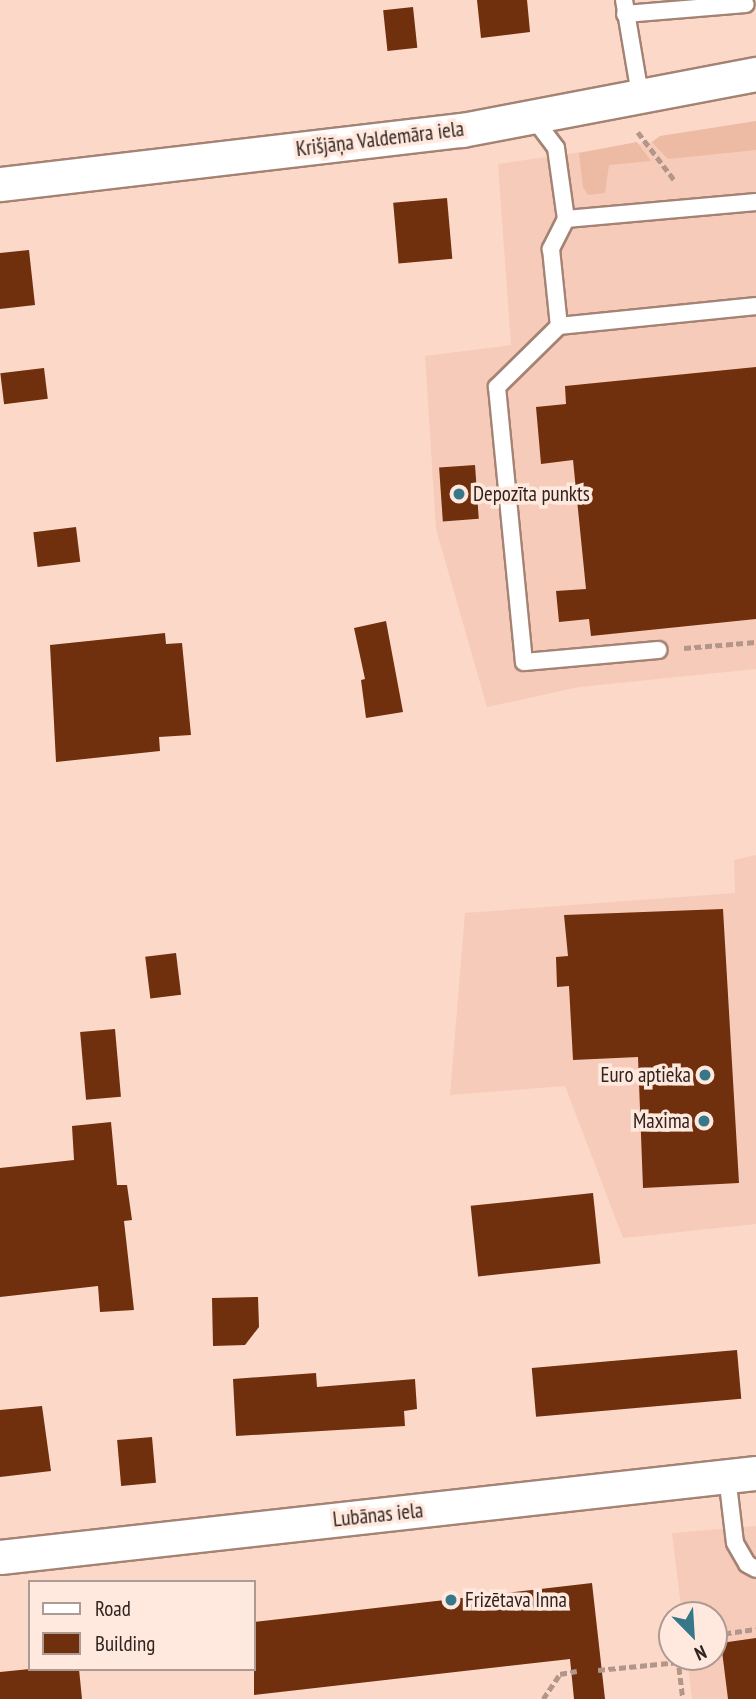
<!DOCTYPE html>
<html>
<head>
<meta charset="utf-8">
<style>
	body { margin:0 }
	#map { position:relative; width:756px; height:1699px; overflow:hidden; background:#fcd8c8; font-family:"PT Sans Narrow",sans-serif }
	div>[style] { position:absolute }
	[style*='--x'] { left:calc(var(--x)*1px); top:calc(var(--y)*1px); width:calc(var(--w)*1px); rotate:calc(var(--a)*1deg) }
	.built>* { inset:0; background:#f7cbb9 }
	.green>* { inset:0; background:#edbaa4 }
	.building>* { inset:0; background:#702f0d; transform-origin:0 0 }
	.path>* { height:4.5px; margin-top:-2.25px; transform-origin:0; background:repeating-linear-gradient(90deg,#b2968a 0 7px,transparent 0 10.5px) }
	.roads { filter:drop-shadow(2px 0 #a48375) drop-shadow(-2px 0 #a48375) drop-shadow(0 2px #a48375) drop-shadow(0 -2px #a48375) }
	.lane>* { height:16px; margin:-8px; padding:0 8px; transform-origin:8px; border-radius:8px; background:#fff }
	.street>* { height:33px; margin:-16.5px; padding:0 16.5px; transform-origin:16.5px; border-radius:16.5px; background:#fff }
	.dots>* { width:19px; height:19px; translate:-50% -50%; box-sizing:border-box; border:4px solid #ffe9df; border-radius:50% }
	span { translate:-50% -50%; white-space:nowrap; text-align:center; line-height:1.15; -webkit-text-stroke:7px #ffe9df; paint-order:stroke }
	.street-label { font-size:21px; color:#31231e }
	.poi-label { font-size:21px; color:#31231e }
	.left { translate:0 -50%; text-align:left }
	.right { translate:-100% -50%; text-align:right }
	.legend { position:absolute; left:28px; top:1580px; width:228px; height:91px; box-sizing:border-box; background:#ffe9df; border:2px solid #ad9a92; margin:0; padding:9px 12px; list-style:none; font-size:21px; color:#31231e }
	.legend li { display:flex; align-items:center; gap:14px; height:35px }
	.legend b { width:35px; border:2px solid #ad9a92 }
	.north { position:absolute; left:658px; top:1601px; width:70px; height:70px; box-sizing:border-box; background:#ffe9df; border:2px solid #ad9a92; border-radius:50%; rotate:156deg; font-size:19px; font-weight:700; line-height:28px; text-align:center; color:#31231e }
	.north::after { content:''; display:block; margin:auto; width:24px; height:32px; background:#36788a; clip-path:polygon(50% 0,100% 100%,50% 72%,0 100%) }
</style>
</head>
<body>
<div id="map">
	<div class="built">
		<i style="clip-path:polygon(756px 127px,756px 669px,579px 687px,487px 707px,436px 529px,425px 356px,511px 345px,498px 164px)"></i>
		<i style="clip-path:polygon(756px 855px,756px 1224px,623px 1238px,565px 1086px,450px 1095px,465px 913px,735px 893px,734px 860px)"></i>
		<i style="clip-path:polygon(756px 1526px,756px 1699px,692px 1699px,687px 1657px,714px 1657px,714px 1615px,682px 1615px,672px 1533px)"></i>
	</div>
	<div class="green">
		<i style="clip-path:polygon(756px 121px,756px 150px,668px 159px,652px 142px,660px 136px)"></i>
		<i style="clip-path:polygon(637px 142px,651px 161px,609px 165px,605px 193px,588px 195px,583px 187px,579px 153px)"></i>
	</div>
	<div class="building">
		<i style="clip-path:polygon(477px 0,527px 0,530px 32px,481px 38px)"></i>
		<i style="left:413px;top:7px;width:41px;height:30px;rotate:84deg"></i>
		<i style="left:447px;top:198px;width:61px;height:54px;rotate:85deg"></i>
		<i style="clip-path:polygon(29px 250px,35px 305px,0 309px,0 253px)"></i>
		<i style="clip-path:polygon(756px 367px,756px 619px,591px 636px,589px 619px,559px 622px,556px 591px,586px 589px,573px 460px,541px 464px,536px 407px,566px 404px,565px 386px)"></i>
		<i style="left:44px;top:368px;width:31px;height:44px;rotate:83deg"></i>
		<i style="left:475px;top:465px;width:54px;height:36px;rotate:86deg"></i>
		<i style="left:76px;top:527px;width:35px;height:43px;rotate:83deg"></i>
		<i style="clip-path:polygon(386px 621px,403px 712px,366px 718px,361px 680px,365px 679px,354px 628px)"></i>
		<i style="clip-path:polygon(165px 633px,166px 644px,182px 643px,191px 735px,159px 737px,160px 751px,56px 762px,50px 645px)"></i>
		<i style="clip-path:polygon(723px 909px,739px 1183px,643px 1188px,638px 1057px,573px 1060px,569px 986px,557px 987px,556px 957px,568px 956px,564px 915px)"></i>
		<i style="left:176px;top:953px;width:42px;height:31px;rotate:83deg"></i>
		<i style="left:115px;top:1029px;width:68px;height:35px;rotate:85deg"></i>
		<i style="clip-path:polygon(111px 1122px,117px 1185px,127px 1185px,132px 1220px,124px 1221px,134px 1310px,100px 1312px,98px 1286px,0 1297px,0 1168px,74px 1160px,72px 1126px)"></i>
		<i style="left:593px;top:1193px;width:71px;height:123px;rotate:84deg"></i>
		<i style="clip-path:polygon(258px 1297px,259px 1327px,245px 1345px,213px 1346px,212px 1298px)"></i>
		<i style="left:737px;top:1350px;width:49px;height:206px;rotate:85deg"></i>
		<i style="clip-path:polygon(316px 1373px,317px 1387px,415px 1379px,417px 1409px,404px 1411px,405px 1426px,236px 1436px,233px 1379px)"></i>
		<i style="clip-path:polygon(42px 1406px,51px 1471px,0 1477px,0 1410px)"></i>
		<i style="left:152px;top:1437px;width:46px;height:35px;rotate:85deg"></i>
		<i style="clip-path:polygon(592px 1583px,605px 1699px,574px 1699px,570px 1659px,254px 1695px,254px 1622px)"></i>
		<i style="clip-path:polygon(756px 1638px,756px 1699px,728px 1699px,721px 1643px)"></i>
		<i style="clip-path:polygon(30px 1669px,79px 1669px,82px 1699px,0 1699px,0 1672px)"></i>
	</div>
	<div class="path">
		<i style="--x:638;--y:132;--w:61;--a:52.9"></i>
		<i style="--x:684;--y:648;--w:72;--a:-4.8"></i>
		<i style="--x:714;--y:1635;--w:42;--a:-8.1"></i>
		<i style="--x:678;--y:1657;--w:42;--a:83.2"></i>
		<i style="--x:598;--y:1670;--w:81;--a:-5.6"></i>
		<i style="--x:543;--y:1699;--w:30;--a:-56"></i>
		<i style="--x:560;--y:1674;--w:17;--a:-10"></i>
	</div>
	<div class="roads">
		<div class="lane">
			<i style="--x:624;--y:0;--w:96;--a:80.4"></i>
			<i style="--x:625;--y:14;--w:121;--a:-4.7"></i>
			<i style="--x:532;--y:116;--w:40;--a:53"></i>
			<i style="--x:556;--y:148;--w:72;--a:82"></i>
			<i style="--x:566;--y:219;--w:191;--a:-5.1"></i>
			<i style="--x:566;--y:219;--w:34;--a:117"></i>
			<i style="--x:551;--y:249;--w:77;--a:84.1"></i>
			<i style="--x:559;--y:326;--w:198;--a:-5.8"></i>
			<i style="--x:559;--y:326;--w:87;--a:135.5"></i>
			<i style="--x:497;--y:387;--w:276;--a:84.4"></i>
			<i style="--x:524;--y:662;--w:135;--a:-5.1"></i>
			<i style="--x:727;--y:1476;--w:67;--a:83.2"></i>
			<i style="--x:735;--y:1543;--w:24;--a:60"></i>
			<i style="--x:747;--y:1564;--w:10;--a:29"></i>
		</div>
		<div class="street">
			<i style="--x:0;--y:184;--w:465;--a:-6.7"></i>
			<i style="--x:462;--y:130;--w:299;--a:-10.8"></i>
			<i style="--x:0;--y:1557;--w:761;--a:-6.34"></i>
		</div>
	</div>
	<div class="dots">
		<i style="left:459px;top:494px;background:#36788a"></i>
		<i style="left:705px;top:1075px;background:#36788a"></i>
		<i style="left:704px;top:1121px;background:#36788a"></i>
		<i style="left:451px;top:1600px;background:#36788a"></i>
	</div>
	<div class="street-label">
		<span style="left:380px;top:139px;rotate:-7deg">Krišjāņa Valdemāra iela</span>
		<span style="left:378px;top:1515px;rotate:-6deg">Lubānas iela</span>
	</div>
	<div class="poi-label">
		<span class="left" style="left:473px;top:494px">Depozīta punkts</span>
		<span class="right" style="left:691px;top:1075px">Euro aptieka</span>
		<span class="right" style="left:690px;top:1121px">Maxima</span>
		<span class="left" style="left:465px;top:1600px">Frizētava Inna</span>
	</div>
	<ul class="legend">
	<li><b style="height:9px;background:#fff"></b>Road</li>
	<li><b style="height:19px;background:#702f0d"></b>Building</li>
	</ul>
	<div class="north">N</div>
</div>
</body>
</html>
